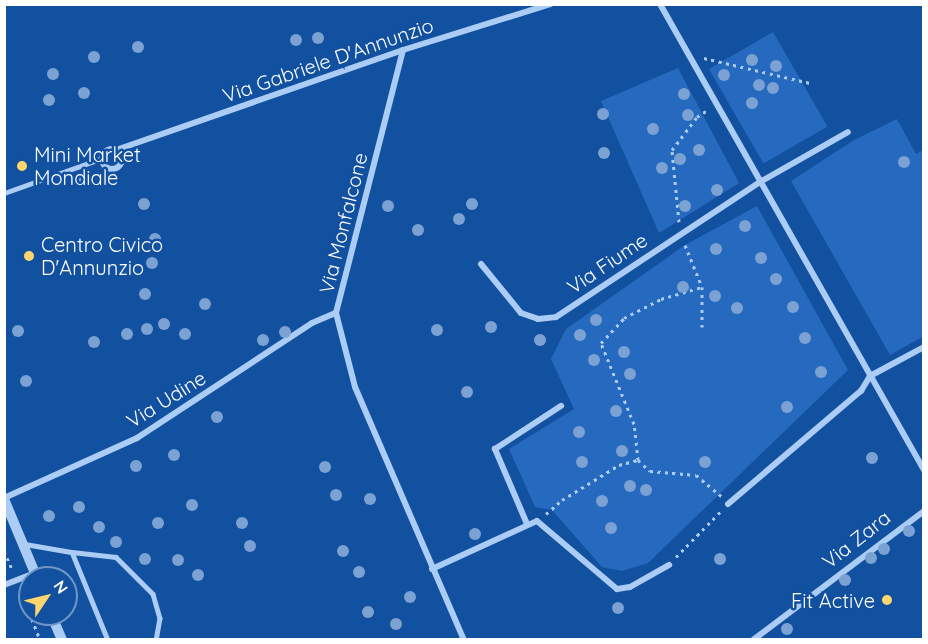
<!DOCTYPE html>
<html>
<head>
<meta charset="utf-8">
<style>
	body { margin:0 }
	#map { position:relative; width:928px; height:644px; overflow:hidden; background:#1250a0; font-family:Quicksand,sans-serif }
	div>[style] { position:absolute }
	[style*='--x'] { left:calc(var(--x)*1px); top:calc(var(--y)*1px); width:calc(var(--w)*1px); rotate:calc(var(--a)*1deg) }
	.green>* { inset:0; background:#256abe; transform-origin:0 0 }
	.path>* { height:3px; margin-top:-1.5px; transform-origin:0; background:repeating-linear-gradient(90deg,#abccf4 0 3px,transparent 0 7.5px) }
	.service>* { height:4.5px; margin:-2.25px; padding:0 2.25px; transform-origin:2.25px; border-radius:2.25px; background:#abccf4 }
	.pedestrian>* { height:5px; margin:-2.5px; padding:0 2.5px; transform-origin:2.5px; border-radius:2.5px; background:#abccf4 }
	.minor>* { height:6px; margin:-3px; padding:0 3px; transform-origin:3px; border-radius:3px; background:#abccf4 }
	.minor>.ring { margin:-3px; padding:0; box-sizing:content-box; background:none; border:6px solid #abccf4; border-radius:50% }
	.tertiary>* { height:10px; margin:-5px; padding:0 5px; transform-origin:5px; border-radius:5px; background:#abccf4 }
	.trees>* { width:12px; height:12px; margin:-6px; border-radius:50%; background:#7ca2d4 }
	.dots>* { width:16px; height:16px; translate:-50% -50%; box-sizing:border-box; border:3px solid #1250a0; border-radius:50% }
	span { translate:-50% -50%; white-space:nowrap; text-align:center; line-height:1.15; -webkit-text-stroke:5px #1250a0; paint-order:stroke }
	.street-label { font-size:20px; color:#fff }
	.poi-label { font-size:20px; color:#fff }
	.left { translate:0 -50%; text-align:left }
	.right { translate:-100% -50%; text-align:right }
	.frame { position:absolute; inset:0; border:6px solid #fff; pointer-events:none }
	.north { position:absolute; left:18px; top:566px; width:60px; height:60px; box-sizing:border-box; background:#1250a0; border:2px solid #7196c6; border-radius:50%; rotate:55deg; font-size:16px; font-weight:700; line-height:24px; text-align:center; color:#fff }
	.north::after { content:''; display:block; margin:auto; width:21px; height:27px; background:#ffd66e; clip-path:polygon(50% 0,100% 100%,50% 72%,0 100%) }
</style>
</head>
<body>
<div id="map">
	<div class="green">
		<i style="left:773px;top:32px;width:109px;height:74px;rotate:60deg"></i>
		<i style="clip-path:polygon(678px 68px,739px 183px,659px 233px,601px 101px)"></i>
		<i style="clip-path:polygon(897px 119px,916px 154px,923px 150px,924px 336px,890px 355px,791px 181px,854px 140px)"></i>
		<i style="clip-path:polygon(757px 206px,848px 370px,648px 563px,622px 571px,602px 567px,552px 510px,535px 507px,509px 449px,574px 409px,551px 359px,566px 329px,685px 245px)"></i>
	</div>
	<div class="path">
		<i style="--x:704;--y:58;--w:109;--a:13.3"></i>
		<i style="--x:679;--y:222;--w:72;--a:-95.6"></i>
		<i style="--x:672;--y:150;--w:41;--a:-52.9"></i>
		<i style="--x:697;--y:117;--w:14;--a:-34"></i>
		<i style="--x:685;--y:245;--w:45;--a:68"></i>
		<i style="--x:702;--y:287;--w:40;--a:90"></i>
		<i style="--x:638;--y:460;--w:36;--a:-96"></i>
		<i style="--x:634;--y:424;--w:87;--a:-112.2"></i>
		<i style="--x:601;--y:343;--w:34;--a:-47"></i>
		<i style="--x:624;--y:318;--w:42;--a:-27.2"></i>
		<i style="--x:661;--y:299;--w:43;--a:-16.3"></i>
		<i style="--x:546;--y:514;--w:21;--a:-41"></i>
		<i style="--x:562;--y:500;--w:67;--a:-31.6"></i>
		<i style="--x:619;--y:465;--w:20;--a:-15"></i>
		<i style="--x:638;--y:460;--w:16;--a:43"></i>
		<i style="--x:650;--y:471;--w:46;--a:5"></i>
		<i style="--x:696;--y:475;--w:33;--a:40"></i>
		<i style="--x:4;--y:551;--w:22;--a:66"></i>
		<i style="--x:676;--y:557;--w:63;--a:-45.6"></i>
		<i style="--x:21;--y:591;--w:53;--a:68.8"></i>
	</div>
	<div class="service">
		<i style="--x:25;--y:544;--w:48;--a:9.7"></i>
		<i style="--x:72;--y:552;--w:95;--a:67.8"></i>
		<i style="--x:72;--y:552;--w:44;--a:6.5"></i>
		<i style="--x:116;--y:557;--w:52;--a:45"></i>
		<i style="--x:153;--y:594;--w:25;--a:74"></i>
		<i style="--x:160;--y:618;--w:22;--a:100"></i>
	</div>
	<div class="pedestrian">
		<i style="--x:4;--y:193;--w:105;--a:-19.5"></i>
	</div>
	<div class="minor">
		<i style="--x:660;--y:4;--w:536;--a:60.47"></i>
		<i style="--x:403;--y:50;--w:271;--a:104.3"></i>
		<i style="--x:336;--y:313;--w:76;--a:75.6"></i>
		<i style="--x:355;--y:387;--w:275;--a:66.7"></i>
		<i class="ring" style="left:102px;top:149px;width:14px;height:14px"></i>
		<i style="--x:116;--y:150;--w:304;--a:-19.2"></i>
		<i style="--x:403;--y:50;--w:155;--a:-17.3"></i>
		<i style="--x:481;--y:264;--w:63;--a:50.8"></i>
		<i style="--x:521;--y:313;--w:18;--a:19"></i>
		<i style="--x:538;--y:319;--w:18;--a:-6"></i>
		<i style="--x:556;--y:317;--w:245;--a:-33.5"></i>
		<i style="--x:760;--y:182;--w:101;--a:-29.6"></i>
		<i style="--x:4;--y:498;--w:146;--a:-24.3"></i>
		<i style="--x:137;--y:438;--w:209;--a:-33.3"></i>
		<i style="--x:312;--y:323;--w:26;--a:-23"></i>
		<i style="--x:728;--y:504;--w:175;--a:-40.4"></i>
		<i style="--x:861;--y:391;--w:17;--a:-59"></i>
		<i style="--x:870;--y:376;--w:61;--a:-28.2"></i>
		<i style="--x:527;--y:524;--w:82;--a:-113.1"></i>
		<i style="--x:495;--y:449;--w:79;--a:-33.1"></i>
		<i style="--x:432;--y:569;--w:115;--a:-24.6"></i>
		<i style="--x:537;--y:521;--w:105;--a:40.4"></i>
		<i style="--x:617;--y:589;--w:13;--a:-9"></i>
		<i style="--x:630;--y:587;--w:45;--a:-29.4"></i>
		<i style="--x:4;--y:585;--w:33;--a:-21"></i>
		<i style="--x:753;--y:640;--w:214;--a:-37"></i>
	</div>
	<div class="tertiary">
		<i style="--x:4;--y:499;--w:86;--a:67.3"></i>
		<i style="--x:51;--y:614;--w:28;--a:67"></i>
	</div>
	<div class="trees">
		<i style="left:318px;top:38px"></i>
		<i style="left:296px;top:40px"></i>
		<i style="left:138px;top:47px"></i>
		<i style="left:94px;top:57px"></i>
		<i style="left:752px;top:60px"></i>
		<i style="left:776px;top:66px"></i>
		<i style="left:53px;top:74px"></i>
		<i style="left:724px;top:75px"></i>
		<i style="left:759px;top:85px"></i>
		<i style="left:773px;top:88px"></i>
		<i style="left:84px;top:93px"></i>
		<i style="left:684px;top:94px"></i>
		<i style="left:49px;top:100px"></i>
		<i style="left:752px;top:103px"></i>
		<i style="left:603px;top:114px"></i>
		<i style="left:688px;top:115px"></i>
		<i style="left:653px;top:129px"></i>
		<i style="left:699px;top:150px"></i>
		<i style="left:604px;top:153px"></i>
		<i style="left:680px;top:159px"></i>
		<i style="left:904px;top:162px"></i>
		<i style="left:662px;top:168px"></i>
		<i style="left:79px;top:180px"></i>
		<i style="left:717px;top:190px"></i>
		<i style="left:144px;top:204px"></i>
		<i style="left:472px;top:204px"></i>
		<i style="left:388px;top:206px"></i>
		<i style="left:685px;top:206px"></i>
		<i style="left:459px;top:219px"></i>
		<i style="left:745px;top:226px"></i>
		<i style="left:418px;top:230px"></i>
		<i style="left:155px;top:239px"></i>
		<i style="left:716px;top:249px"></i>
		<i style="left:761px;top:258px"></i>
		<i style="left:152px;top:263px"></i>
		<i style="left:776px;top:279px"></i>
		<i style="left:683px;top:287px"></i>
		<i style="left:145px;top:294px"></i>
		<i style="left:715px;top:296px"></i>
		<i style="left:205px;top:304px"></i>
		<i style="left:793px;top:307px"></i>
		<i style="left:737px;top:308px"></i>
		<i style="left:596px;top:320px"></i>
		<i style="left:164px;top:324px"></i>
		<i style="left:491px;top:327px"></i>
		<i style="left:147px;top:329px"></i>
		<i style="left:437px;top:330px"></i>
		<i style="left:18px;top:331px"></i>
		<i style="left:285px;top:332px"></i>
		<i style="left:127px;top:334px"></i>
		<i style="left:185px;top:334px"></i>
		<i style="left:580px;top:335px"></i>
		<i style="left:805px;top:338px"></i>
		<i style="left:263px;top:340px"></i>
		<i style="left:540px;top:340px"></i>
		<i style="left:94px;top:342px"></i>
		<i style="left:624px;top:352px"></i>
		<i style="left:594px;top:360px"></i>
		<i style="left:821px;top:372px"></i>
		<i style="left:630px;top:374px"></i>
		<i style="left:26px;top:381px"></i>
		<i style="left:467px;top:392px"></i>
		<i style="left:787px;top:407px"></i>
		<i style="left:616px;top:411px"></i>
		<i style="left:217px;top:417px"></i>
		<i style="left:579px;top:432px"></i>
		<i style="left:622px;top:451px"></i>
		<i style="left:174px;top:455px"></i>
		<i style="left:872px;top:458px"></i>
		<i style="left:582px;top:462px"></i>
		<i style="left:705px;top:462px"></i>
		<i style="left:136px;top:466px"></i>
		<i style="left:325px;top:467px"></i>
		<i style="left:630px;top:486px"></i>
		<i style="left:646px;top:490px"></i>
		<i style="left:336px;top:495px"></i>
		<i style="left:370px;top:499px"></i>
		<i style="left:602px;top:501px"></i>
		<i style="left:192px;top:505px"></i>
		<i style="left:79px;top:507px"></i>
		<i style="left:49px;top:516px"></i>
		<i style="left:158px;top:523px"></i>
		<i style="left:242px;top:523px"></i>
		<i style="left:99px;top:527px"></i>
		<i style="left:611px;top:528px"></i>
		<i style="left:909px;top:531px"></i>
		<i style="left:475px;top:534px"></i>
		<i style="left:116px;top:542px"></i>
		<i style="left:250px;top:546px"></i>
		<i style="left:884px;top:549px"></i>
		<i style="left:343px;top:551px"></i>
		<i style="left:871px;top:558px"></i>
		<i style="left:145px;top:559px"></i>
		<i style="left:720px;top:559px"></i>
		<i style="left:178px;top:560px"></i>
		<i style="left:359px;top:572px"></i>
		<i style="left:198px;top:575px"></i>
		<i style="left:845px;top:580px"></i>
		<i style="left:410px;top:597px"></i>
		<i style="left:618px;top:608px"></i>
		<i style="left:368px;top:612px"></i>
		<i style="left:396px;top:624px"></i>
		<i style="left:787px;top:629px"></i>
	</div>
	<div class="dots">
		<i style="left:22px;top:166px;background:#ffd66e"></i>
		<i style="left:29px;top:256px;background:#ffd66e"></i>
		<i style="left:887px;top:600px;background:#ffd66e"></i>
	</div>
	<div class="street-label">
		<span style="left:328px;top:60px;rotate:-19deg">Via Gabriele D'Annunzio</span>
		<span style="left:343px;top:223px;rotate:-76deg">Via Monfalcone</span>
		<span style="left:607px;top:263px;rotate:-34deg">Via Fiume</span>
		<span style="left:166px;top:399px;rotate:-32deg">Via Udine</span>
		<span style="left:856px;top:539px;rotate:-38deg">Via Zara</span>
	</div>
	<div class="poi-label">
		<span class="left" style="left:34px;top:166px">Mini Market<br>Mondiale</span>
		<span class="left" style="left:41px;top:256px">Centro Civico<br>D'Annunzio</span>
		<span class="right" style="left:875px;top:600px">Fit Active</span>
	</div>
	<div class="frame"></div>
	<div class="north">N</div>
</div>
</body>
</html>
